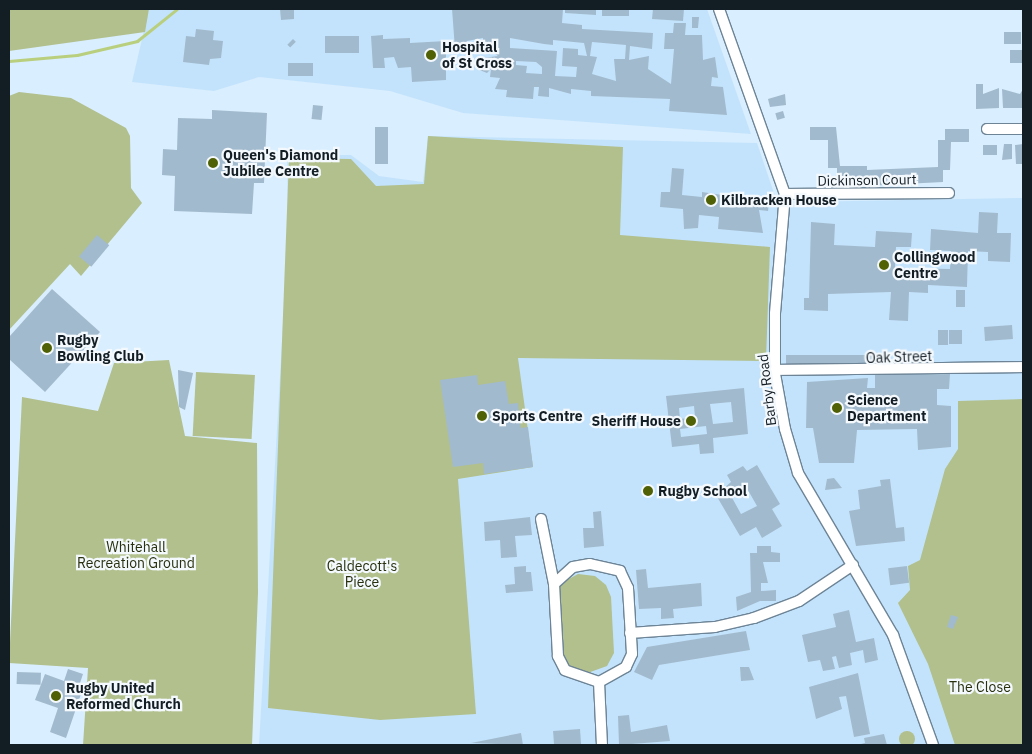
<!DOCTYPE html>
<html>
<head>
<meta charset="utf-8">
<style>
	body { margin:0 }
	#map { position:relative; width:1032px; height:754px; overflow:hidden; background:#d9eefe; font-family:"IBM Plex Sans",sans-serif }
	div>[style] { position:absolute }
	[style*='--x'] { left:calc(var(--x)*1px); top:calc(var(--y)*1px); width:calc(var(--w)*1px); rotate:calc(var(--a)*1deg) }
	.built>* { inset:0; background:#c3e3fc }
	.green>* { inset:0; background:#b1c08d; transform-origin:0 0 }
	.round { border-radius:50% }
	.stream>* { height:3px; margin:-1.5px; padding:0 1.5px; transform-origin:1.5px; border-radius:1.5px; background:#b9cf7e }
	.building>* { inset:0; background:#a2bacd; transform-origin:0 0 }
	.roads { filter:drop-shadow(1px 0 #6d8496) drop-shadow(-1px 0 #6d8496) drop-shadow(0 1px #6d8496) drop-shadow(0 -1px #6d8496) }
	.street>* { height:10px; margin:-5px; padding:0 5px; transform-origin:5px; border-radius:5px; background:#fff }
	.dots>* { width:14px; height:14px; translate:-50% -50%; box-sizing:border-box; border:2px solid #f4f9fd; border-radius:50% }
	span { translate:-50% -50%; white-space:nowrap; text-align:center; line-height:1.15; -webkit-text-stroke:4.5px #f4f9fd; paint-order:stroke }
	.poi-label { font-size:14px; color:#131d24; font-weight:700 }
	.left { translate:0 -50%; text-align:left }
	.right { translate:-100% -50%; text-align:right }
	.street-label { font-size:14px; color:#131d24 }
	.park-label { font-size:14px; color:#28300d }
	.frame { position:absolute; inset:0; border:10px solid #131d24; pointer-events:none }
</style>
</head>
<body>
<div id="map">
	<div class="built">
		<i style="clip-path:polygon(149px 9px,707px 9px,751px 134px,463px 113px,390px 91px,259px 77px,214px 91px,132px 82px)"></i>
		<i style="clip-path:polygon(428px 136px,757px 143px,775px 196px,798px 202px,1023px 198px,1023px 745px,259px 745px,288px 236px,287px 155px,351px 155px,379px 176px,423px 182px)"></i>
	</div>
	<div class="green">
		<i style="clip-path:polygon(9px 9px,149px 9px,145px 32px,9px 51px)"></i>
		<i style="clip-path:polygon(19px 92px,71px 98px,126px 128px,130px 136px,131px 188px,142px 203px,81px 276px,70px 264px,9px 330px,9px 96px)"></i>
		<i style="clip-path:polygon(428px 136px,623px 147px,620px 235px,770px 247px,766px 361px,518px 358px,533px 467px,458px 479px,476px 714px,380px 720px,268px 708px,289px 158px,351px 159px,376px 186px,424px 184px)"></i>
		<i style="clip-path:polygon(169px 360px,185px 436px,257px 443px,258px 593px,252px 745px,83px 745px,88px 668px,9px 663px,22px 397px,98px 411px,114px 363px)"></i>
		<i style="left:196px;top:372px;width:59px;height:64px;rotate:3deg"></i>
		<i style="clip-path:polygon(1023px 399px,1023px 745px,955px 745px,928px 664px,898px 603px,910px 590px,908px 566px,920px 560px,945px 469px,958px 449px,958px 401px)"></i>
		<i style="clip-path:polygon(578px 574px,595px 576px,606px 585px,611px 597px,614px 653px,607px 666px,582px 675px,560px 666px,556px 586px)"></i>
		<i class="round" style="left:899px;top:731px;width:16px;height:16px"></i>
	</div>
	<div class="stream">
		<i style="--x:9;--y:61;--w:68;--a:-5"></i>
		<i style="--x:77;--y:55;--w:62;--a:-13.1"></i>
		<i style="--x:137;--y:41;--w:51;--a:-38.7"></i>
	</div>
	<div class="building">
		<i style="clip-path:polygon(280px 9px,294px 9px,294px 19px,281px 20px)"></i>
		<i style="clip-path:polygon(evenodd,452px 9px,563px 9px,562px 23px,582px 25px,582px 29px,653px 33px,652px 49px,630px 46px,629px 60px,649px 56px,648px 69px,671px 84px,674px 49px,664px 49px,665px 33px,673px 33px,674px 23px,686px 23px,685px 35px,702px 35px,703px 60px,715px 57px,718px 78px,712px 77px,711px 86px,723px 87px,727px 115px,669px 111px,670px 99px,591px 96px,591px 91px,571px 89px,571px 94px,549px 88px,549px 97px,538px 96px,539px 87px,534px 87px,533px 99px,506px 97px,507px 90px,495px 89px,500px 78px,490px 77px,491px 69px,487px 73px,477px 69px,476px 59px,498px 56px,483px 44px,483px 38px,467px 41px,467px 50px,455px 49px,452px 9px,510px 38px,544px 44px,553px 45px,553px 40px,584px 43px,587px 56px,578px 55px,578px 49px,563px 48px,562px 66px,577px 67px,576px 77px,555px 76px,557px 51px,510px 48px,510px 38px,452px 9px,592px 42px,626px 45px,625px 59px,614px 59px,616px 81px,592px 74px,597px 57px,590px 56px,592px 42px,452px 9px,516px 61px,536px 62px,542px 67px,542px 74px,526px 73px,527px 66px,516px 65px,516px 61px)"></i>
		<i style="clip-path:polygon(565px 9px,596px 9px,596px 15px,565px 13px)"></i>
		<i style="left:602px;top:9px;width:27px;height:7px"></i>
		<i style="clip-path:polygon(653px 9px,684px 9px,683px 21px,652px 19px)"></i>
		<i style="clip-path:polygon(692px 17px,699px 17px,698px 28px,692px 28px)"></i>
		<i style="clip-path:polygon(196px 29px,214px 31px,213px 40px,223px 41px,221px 58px,210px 59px,209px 65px,183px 62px,186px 36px,195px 37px)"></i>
		<i style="left:1004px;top:32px;width:17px;height:12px"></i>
		<i style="clip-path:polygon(383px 35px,383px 39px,410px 38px,410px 43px,446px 41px,446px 80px,412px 82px,411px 67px,398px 68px,394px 57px,384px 58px,385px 68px,373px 68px,371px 36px)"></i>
		<i style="left:359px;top:36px;width:17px;height:34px;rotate:90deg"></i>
		<i style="left:293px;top:39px;width:4px;height:8px;rotate:45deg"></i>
		<i style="left:1010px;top:50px;width:13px;height:13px"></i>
		<i style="left:288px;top:63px;width:25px;height:13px"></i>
		<i style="clip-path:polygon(976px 84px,983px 84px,983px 94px,999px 88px,999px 108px,976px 109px)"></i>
		<i style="clip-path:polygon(1002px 89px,1020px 94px,1023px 89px,1023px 108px,1003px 108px)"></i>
		<i style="clip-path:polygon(785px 94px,786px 105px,770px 107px,768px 99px)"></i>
		<i style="left:313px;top:105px;width:10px;height:14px;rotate:6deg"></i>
		<i style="clip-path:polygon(212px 110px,267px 113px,264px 183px,254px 183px,252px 214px,174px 211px,175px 176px,162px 175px,163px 149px,177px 150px,178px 118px,212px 119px)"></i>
		<i style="left:783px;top:111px;width:7px;height:8px;rotate:74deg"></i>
		<i style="left:375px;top:127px;width:13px;height:37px"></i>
		<i style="clip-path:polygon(810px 127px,836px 127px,840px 166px,867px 166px,867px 170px,938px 167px,938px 140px,945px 140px,945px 129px,969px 129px,969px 142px,951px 142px,950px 170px,943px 170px,943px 182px,865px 186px,865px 180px,837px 180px,837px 168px,828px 168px,828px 140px,810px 140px)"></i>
		<i style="clip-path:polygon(1004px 144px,1012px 144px,1012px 159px,1002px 160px)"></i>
		<i style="clip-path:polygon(1023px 144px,1023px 164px,1016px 164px,1015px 145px)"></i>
		<i style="left:983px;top:145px;width:14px;height:10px"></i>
		<i style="clip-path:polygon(672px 168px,684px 169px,682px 195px,702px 197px,702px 192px,769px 202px,768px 211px,759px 210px,763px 233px,718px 229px,719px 217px,699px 215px,698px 228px,684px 229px,683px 209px,660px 207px,661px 192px,670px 192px)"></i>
		<i style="clip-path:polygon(979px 212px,998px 213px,997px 233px,1011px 233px,1010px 262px,988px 261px,988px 252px,968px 251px,967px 287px,928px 285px,928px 293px,909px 292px,908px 321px,889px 320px,891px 292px,828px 294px,828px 311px,804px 310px,804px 298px,809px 298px,811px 222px,835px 224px,834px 245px,875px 247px,876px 231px,912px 233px,911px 247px,896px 247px,895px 268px,950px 269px,951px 251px,930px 250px,931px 229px,978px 233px)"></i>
		<i style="left:97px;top:235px;width:16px;height:28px;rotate:40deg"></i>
		<i style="clip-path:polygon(52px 289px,100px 332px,45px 392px,9px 359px,9px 337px)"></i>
		<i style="left:956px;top:290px;width:9px;height:17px"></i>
		<i style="left:1012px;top:325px;width:14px;height:28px;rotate:86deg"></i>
		<i style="left:938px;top:330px;width:10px;height:15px"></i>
		<i style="left:949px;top:330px;width:13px;height:14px"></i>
		<i style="left:874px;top:355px;width:10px;height:88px;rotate:90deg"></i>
		<i style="clip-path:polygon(178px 370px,193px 373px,185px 410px,179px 407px)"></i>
		<i style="clip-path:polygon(950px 374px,949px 389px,937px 389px,937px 405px,951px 406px,951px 447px,918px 450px,917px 429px,857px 430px,854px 463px,819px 463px,813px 428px,806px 428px,807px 382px,868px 378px,867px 388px,875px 388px,875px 375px)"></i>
		<i style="clip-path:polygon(477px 375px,478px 385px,505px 381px,509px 404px,518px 403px,521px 428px,528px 427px,533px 467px,484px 474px,483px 463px,453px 467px,440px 380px)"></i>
		<i style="clip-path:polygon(evenodd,744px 388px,748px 434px,713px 438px,714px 453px,700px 454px,699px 444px,672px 447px,666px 396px,744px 388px,731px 402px,733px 422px,713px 424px,710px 404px,731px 402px,744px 388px,694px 406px,695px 417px,680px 419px,679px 408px,694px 406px,744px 388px,706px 426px,707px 434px,681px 437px,680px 429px,706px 426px)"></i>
		<i style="clip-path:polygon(evenodd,757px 465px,780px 504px,772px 509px,782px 526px,762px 538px,756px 527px,740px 536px,716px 495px,731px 482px,727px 475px,743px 466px,747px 471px,757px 465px,745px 485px,757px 506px,741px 514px,730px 494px,745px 485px)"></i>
		<i style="clip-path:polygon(834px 478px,842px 488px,825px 490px,827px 479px)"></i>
		<i style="clip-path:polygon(890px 479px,896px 528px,904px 527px,905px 541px,856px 546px,849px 511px,860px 509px,858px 490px,881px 486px,880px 480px)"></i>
		<i style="clip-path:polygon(601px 511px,604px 546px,584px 548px,583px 528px,594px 528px,593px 512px)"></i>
		<i style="clip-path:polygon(530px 517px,532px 535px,515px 536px,517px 557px,501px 558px,500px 540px,485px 541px,484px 522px)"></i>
		<i style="clip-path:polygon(757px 546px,771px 546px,771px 552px,780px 553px,780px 562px,763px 562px,768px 583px,761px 583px,761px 591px,776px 590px,776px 601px,760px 601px,737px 611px,736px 597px,751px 592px,750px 553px,757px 553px)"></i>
		<i style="clip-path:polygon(526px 566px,526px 572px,531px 572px,533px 591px,506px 593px,505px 585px,515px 584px,514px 567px)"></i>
		<i style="left:907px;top:566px;width:17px;height:19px;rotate:83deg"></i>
		<i style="clip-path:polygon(646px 569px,648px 588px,701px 583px,702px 606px,673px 609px,674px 618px,661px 619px,661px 608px,639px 609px,636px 570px)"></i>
		<i style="clip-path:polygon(849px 610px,856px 642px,874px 638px,878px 660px,865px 663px,863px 650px,850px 653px,852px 665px,839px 668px,836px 656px,832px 657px,835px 669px,823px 671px,820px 660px,808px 662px,802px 635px,836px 627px,833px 614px)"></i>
		<i style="clip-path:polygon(951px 615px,958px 617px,953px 629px,947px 627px)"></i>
		<i style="clip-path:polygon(746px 631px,750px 650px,659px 665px,652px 680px,634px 672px,647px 647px)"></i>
		<i style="clip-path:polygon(740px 667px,749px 667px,754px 680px,741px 681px)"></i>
		<i style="clip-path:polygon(68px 669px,83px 674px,78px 689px,70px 690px,81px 694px,66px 738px,50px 732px,58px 708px,35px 700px,45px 674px,64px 681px)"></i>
		<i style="left:17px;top:672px;width:24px;height:12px;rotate:2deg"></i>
		<i style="clip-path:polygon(858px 673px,870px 734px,854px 737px,846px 696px,839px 697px,842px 709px,816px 719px,809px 687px)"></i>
		<i style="clip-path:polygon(629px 715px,631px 732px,667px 725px,670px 741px,619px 745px,618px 716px)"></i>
		<i style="left:580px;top:729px;width:16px;height:27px;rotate:86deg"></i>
		<i style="clip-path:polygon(521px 733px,523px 745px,471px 743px)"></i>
		<i style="clip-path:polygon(884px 734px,887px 745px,857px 745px,865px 743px,864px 738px)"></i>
	</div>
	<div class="roads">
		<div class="street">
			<i style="--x:719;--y:9;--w:196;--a:70.4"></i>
			<i style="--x:785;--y:194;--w:120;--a:94.8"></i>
			<i style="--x:775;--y:314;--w:60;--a:90"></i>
			<i style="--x:775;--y:374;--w:56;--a:79.7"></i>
			<i style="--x:785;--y:429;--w:46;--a:73.5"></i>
			<i style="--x:798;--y:473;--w:188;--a:59.6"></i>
			<i style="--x:893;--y:635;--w:117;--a:70"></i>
			<i style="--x:987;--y:129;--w:36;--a:0"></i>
			<i style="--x:785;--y:194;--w:164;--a:-0.3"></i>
			<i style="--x:775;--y:370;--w:248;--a:-0.7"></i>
			<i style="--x:541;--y:519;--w:66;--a:78.7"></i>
			<i style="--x:590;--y:564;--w:31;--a:13"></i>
			<i style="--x:620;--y:571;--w:19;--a:65"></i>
			<i style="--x:628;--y:588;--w:66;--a:86.5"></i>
			<i style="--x:632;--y:654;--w:14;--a:115"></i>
			<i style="--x:626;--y:667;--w:31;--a:151"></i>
			<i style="--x:599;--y:682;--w:36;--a:-161"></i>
			<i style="--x:565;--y:670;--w:16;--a:-117"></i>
			<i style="--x:558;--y:656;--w:72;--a:-93.2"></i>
			<i style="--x:554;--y:584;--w:25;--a:-42"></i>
			<i style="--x:573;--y:567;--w:17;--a:-10"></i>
			<i style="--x:630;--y:633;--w:85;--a:-4"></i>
			<i style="--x:715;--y:627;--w:40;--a:-13"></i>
			<i style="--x:754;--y:618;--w:48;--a:-20.7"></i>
			<i style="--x:799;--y:601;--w:65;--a:-33.7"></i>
			<i style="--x:599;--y:682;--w:63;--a:87.3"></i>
		</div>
	</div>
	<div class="dots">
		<i style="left:431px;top:55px;background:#4f6005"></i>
		<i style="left:213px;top:163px;background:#4f6005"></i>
		<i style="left:711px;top:200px;background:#4f6005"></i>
		<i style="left:884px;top:265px;background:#4f6005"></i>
		<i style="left:47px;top:348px;background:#4f6005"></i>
		<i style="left:837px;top:408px;background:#4f6005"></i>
		<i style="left:482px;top:416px;background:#4f6005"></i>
		<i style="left:691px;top:421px;background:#4f6005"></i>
		<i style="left:648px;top:491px;background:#4f6005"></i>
		<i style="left:56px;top:696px;background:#4f6005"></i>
	</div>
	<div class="poi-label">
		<span class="left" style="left:442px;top:55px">Hospital<br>of St Cross</span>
		<span class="left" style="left:223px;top:163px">Queen's Diamond<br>Jubilee Centre</span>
		<span class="left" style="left:721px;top:200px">Kilbracken House</span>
		<span class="left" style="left:894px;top:265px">Collingwood<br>Centre</span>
		<span class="left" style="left:57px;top:348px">Rugby<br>Bowling Club</span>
		<span class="left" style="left:847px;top:408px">Science<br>Department</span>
		<span class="left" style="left:492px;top:416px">Sports Centre</span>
		<span class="right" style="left:681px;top:421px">Sheriff House</span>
		<span class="left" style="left:658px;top:491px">Rugby School</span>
		<span class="left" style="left:66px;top:696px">Rugby United<br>Reformed Church</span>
	</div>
	<div class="street-label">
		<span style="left:867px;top:180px;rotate:-1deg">Dickinson Court</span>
		<span style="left:899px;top:357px;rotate:-2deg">Oak Street</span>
		<span style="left:767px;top:390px;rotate:-97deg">Barby Road</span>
	</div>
	<div class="park-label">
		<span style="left:136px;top:555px">Whitehall<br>Recreation Ground</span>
		<span style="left:362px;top:574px">Caldecott's<br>Piece</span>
		<span style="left:980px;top:687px">The Close</span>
	</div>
	<div class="frame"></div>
</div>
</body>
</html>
